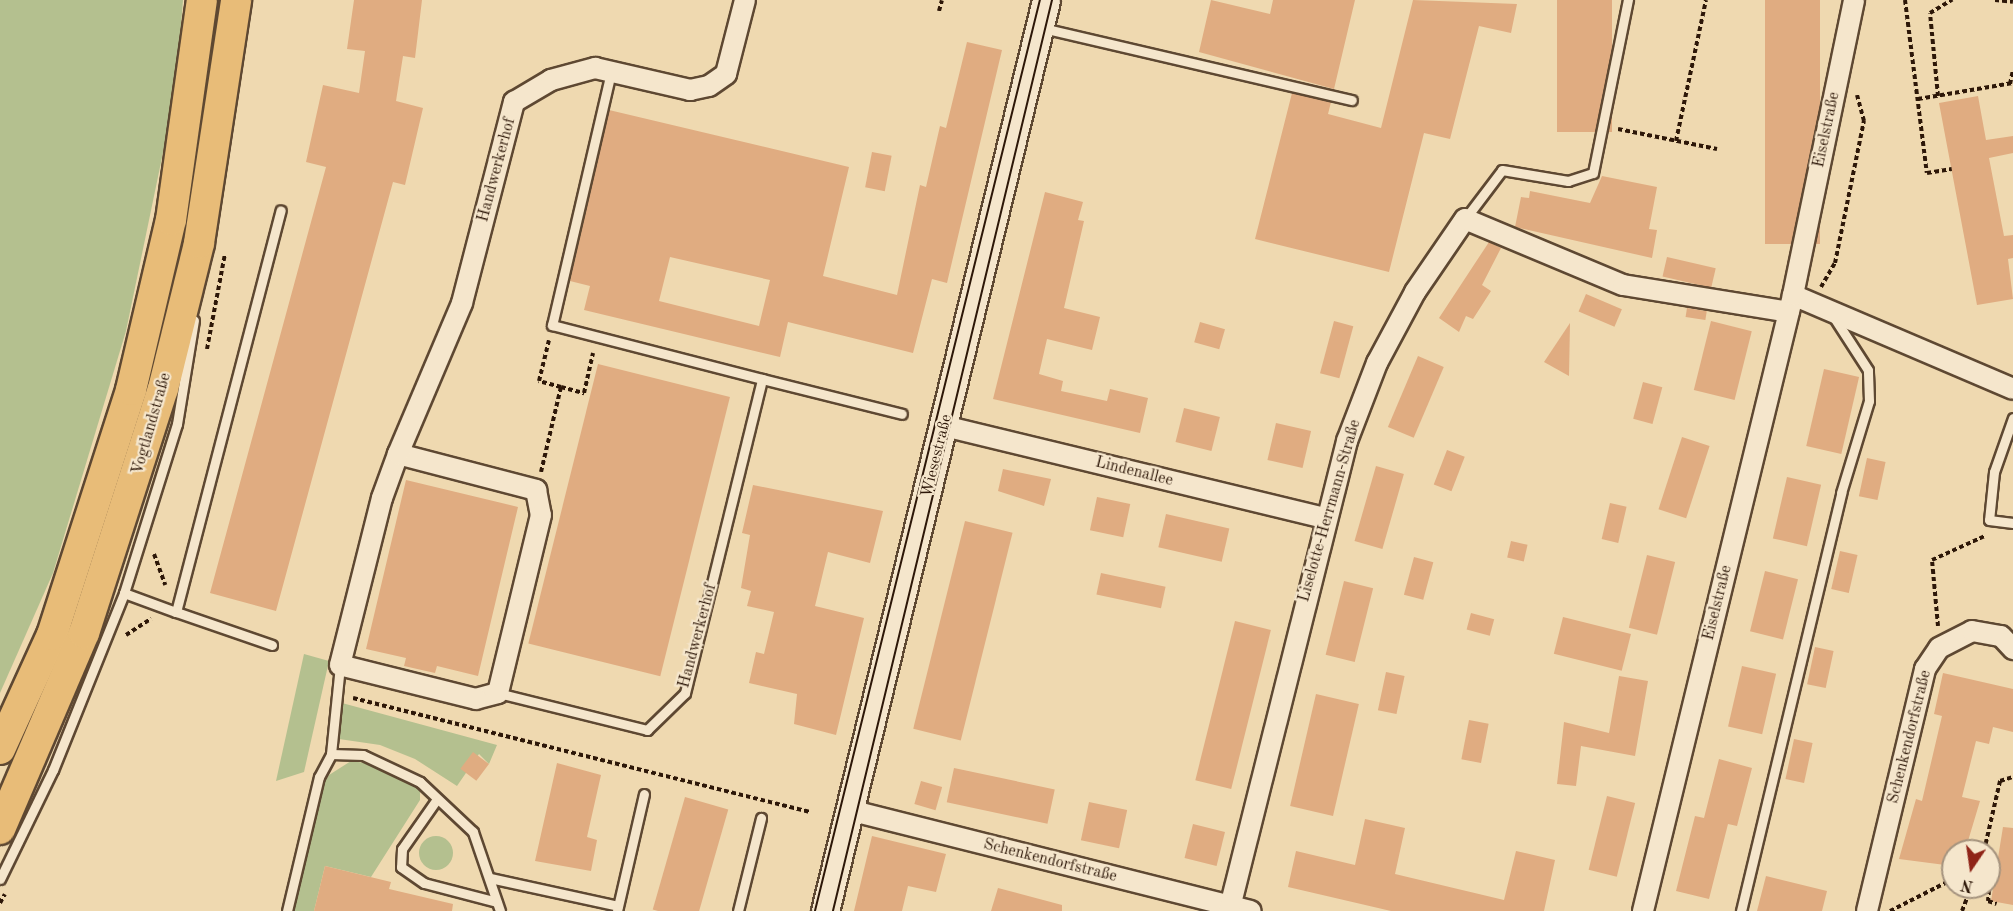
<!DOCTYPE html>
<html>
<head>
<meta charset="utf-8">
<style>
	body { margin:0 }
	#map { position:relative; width:2013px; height:911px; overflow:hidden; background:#efd9b0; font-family:"Old Standard TT",serif }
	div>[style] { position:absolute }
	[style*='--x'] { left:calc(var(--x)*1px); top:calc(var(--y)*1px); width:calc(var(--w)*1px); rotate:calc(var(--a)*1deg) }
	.green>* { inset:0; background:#b4c08f }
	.round { border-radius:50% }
	.building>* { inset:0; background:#e0ac81; transform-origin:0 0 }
	.path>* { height:4px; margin-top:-2px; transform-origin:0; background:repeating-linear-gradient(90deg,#2d1708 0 4.5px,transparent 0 7.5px) }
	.roads { filter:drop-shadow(2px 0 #5e4832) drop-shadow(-2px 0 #5e4832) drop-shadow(0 2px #5e4832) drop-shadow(0 -2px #5e4832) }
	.lane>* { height:9px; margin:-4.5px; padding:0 4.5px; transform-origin:4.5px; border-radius:4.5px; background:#f5e6cc }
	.street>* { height:20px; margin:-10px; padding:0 10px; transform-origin:10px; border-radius:10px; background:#f5e6cc }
	.secondary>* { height:27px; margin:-13.5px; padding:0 13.5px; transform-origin:13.5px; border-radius:13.5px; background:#f5e6cc }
	.primary>* { height:30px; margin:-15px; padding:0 15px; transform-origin:15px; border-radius:15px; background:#e8bc78 }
	.tram>* { height:1.5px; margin:-0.75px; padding:0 0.75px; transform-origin:0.75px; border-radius:0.75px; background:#2d1708 }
	span { translate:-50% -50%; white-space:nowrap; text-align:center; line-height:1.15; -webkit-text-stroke:4.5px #f5e6cc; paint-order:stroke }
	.street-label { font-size:16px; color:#2d1708 }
	.north { position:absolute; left:1941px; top:839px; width:60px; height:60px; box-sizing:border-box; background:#f5e6cc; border:2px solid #a5937e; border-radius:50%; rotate:193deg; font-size:16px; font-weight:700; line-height:24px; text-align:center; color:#2d1708 }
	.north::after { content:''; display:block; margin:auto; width:21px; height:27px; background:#8f2418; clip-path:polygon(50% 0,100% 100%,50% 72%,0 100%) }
</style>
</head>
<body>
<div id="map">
	<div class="green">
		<i style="clip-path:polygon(0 0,183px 0,176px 90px,126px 331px,53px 573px,0 693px)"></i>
		<i style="clip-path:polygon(304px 654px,329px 661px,304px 772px,276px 781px)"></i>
		<i style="clip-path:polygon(342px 703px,497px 745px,489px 764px,479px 754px,457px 786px,415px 759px,380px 745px,339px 739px)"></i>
		<i style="clip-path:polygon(351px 761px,387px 766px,420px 782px,420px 800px,371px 877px,325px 866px,314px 911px,286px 911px,314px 799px,329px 775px)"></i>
		<i class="round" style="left:419px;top:836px;width:34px;height:34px"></i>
	</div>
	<div class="building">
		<i style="clip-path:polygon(354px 0,422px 0,415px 58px,403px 56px,396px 101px,423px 108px,405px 185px,393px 182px,276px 611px,210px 593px,326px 167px,306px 162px,323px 85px,359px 93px,365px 51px,347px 49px)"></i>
		<i style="clip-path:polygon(1211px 0,1270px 14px,1273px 0,1355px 0,1334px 89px,1199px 52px)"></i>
		<i style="clip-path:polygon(1413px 0,1517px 4px,1511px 33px,1479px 26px,1450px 139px,1424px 133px,1389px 272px,1255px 239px,1292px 93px,1331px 102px,1328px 114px,1381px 128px)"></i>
		<i style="left:1557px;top:0;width:55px;height:132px"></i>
		<i style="left:1765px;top:0;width:55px;height:244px"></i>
		<i style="clip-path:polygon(evenodd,967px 42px,1002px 50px,947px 283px,932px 279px,913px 353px,788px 322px,780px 357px,584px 310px,590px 286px,570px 281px,609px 110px,849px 167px,823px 276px,897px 295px,920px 185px,926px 187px,940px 126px,946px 128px,967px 42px,670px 257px,770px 280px,759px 326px,659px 301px,670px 257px)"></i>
		<i style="clip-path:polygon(1978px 96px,1986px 140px,2013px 136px,2013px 153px,1989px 158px,2004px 236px,2013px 235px,2013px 258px,2008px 259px,2013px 299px,1977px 305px,1939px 103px)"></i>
		<i style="left:872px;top:152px;width:20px;height:36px;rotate:11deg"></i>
		<i style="clip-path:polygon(1602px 176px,1657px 187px,1649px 229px,1657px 230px,1652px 258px,1515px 227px,1521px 197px,1529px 198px,1530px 191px,1590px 203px)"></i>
		<i style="clip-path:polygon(1045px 192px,1083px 202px,1078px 220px,1084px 221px,1064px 308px,1100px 317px,1092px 350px,1047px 339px,1039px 374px,1063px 381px,1061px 391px,1107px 401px,1110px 389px,1148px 398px,1140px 433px,993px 399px)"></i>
		<i style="clip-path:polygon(1489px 242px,1501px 248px,1482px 285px,1491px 291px,1473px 319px,1466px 316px,1459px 332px,1439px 318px)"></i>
		<i style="left:1667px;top:257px;width:50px;height:20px;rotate:13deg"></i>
		<i style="left:1586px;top:294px;width:39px;height:19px;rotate:23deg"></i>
		<i style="left:1687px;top:308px;width:20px;height:9px;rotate:9deg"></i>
		<i style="left:1334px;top:321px;width:20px;height:54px;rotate:15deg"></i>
		<i style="left:1711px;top:321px;width:42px;height:71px;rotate:14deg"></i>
		<i style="left:1200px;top:322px;width:26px;height:21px;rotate:16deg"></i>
		<i style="clip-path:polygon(1570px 323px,1569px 376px,1544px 362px)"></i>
		<i style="left:1418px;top:356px;width:28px;height:77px;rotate:23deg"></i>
		<i style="left:598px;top:364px;width:136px;height:288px;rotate:14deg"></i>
		<i style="left:1824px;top:369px;width:36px;height:79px;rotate:13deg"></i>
		<i style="left:1643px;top:382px;width:20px;height:38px;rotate:15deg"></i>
		<i style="left:1184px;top:408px;width:37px;height:35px;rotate:14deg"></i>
		<i style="left:1276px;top:423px;width:36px;height:38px;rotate:13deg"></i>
		<i style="left:1682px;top:437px;width:29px;height:76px;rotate:18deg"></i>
		<i style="left:1447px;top:450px;width:19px;height:37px;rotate:21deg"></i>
		<i style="left:1867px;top:458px;width:19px;height:39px;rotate:12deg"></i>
		<i style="left:1376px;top:466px;width:29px;height:78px;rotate:16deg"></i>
		<i style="clip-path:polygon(1003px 469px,1051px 479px,1044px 506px,998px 491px)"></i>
		<i style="left:1787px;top:477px;width:35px;height:63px;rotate:13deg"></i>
		<i style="clip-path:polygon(406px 480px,518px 507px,478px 676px,437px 666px,435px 673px,404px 666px,406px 658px,366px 649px)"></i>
		<i style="clip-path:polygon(753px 485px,883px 511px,870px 563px,828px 552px,815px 606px,864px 618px,836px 735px,794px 724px,797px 694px,749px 683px,756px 652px,764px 654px,774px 612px,747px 606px,751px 591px,741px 588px,750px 535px,742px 533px)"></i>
		<i style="left:1097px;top:497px;width:34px;height:34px;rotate:12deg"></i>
		<i style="left:1610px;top:503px;width:17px;height:37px;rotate:13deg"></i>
		<i style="left:1166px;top:514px;width:65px;height:34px;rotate:13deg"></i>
		<i style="left:965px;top:521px;width:49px;height:214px;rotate:14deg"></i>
		<i style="left:1511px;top:541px;width:17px;height:17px;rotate:13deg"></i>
		<i style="left:1840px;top:551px;width:18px;height:39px;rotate:13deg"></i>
		<i style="left:1647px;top:555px;width:29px;height:75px;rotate:14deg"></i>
		<i style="left:1414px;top:557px;width:20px;height:39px;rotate:15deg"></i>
		<i style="left:1765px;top:571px;width:34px;height:62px;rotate:14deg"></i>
		<i style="left:1101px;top:573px;width:66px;height:22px;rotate:12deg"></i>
		<i style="left:1344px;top:581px;width:30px;height:76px;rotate:14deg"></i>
		<i style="left:1471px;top:613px;width:24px;height:17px;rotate:15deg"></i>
		<i style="left:1563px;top:617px;width:70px;height:38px;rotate:14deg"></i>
		<i style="left:1235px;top:621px;width:37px;height:164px;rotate:14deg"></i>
		<i style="left:1815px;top:647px;width:19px;height:38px;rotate:12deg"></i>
		<i style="left:1742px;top:666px;width:35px;height:62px;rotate:13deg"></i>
		<i style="left:1386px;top:672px;width:19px;height:39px;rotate:12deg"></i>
		<i style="clip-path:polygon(1943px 673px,2013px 689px,2013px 732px,1993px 727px,1989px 744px,1976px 741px,1962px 797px,1980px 801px,1965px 851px,1953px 851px,1953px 866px,1899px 859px,1916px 799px,1922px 801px,1942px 716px,1934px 714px)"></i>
		<i style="clip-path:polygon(1619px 676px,1648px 681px,1635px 756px,1581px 746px,1576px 786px,1557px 784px,1564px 722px,1609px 733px)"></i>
		<i style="left:1316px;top:694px;width:44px;height:115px;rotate:13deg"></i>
		<i style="left:1469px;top:720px;width:20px;height:40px;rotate:11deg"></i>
		<i style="left:1794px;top:739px;width:19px;height:41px;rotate:12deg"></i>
		<i style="left:473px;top:752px;width:20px;height:21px;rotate:37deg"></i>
		<i style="clip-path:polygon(1719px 759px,1752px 768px,1737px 826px,1728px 824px,1709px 899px,1676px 891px,1695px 816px,1704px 818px)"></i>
		<i style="clip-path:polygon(557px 763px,601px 775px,587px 837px,597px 840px,591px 871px,535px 861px)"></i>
		<i style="left:954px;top:768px;width:103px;height:35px;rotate:12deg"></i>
		<i style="left:921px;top:781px;width:22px;height:24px;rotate:16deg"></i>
		<i style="left:1607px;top:796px;width:29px;height:76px;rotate:14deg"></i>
		<i style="left:685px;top:797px;width:45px;height:117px;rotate:16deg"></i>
		<i style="left:1089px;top:802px;width:39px;height:39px;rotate:12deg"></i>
		<i style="clip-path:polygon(1365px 819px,1405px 828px,1395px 874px,1504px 900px,1516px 851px,1555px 860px,1544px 911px,1391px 911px,1288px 887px,1296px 851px,1355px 865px)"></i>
		<i style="left:1193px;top:824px;width:33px;height:35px;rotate:14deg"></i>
		<i style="clip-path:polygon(2003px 827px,2013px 828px,2013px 905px,1991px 901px)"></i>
		<i style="clip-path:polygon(872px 836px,946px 854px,936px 892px,908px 886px,902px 911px,854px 911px)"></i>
		<i style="clip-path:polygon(325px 866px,391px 882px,389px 889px,453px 904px,452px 911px,314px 911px)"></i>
		<i style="clip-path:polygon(1766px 876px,1827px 891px,1822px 911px,1757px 911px)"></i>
		<i style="clip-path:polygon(998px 888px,1062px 905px,1062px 911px,991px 911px)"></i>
	</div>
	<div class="path">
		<i style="--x:1905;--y:0;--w:174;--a:82.8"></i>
		<i style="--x:1927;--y:173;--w:25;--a:-9"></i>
		<i style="--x:1995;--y:0;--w:18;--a:6"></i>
		<i style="--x:939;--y:11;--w:11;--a:-75"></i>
		<i style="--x:2010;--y:84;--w:14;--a:-78"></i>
		<i style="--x:1938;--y:96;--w:83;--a:-95.5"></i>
		<i style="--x:1930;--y:13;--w:26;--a:-31"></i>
		<i style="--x:1918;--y:99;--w:96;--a:-9.6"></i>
		<i style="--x:1618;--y:129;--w:101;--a:11.4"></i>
		<i style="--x:1676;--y:141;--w:144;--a:-78"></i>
		<i style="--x:1821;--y:287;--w:28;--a:-60"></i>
		<i style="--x:1835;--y:263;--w:145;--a:-78.5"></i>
		<i style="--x:1864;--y:121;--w:27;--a:-105"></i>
		<i style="--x:207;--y:349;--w:97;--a:-79.3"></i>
		<i style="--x:561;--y:387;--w:24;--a:15"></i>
		<i style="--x:584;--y:393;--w:41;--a:-77.3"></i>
		<i style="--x:541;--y:472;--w:87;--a:-76.8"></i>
		<i style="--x:561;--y:387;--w:23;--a:-165"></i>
		<i style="--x:539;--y:381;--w:42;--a:-76.3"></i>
		<i style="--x:154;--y:554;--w:33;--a:70"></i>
		<i style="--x:1938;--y:626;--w:66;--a:-95.2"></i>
		<i style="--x:1932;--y:560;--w:58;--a:-24.4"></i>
		<i style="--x:126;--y:635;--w:30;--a:-33"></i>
		<i style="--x:353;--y:698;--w:470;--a:14"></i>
		<i style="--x:1984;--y:851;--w:72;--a:-77.1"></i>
		<i style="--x:2000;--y:781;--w:14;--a:-17"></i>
		<i style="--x:1982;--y:887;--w:8;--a:23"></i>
		<i style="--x:1989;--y:890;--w:11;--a:95"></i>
		<i style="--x:1988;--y:901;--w:9;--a:18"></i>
		<i style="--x:0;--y:903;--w:10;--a:-61"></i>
		<i style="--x:1890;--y:911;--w:71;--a:-26.9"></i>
		<i style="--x:1962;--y:911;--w:26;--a:-69"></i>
	</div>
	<div class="roads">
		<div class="lane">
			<i style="--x:1042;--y:28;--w:318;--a:13.1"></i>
			<i style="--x:611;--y:72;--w:260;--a:103.1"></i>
			<i style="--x:552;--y:325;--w:217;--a:14.4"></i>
			<i style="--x:1465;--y:219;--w:61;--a:-52.9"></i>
			<i style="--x:1502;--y:170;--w:67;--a:9.5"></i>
			<i style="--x:1568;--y:181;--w:26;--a:-18"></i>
			<i style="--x:1593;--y:173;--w:177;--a:-78.6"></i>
			<i style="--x:2013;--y:418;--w:57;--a:109.4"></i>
			<i style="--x:1994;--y:472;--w:48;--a:95.9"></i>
			<i style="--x:1989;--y:520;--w:24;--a:7"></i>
			<i style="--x:124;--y:593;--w:55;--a:20.1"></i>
			<i style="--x:272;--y:645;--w:102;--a:-161"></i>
			<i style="--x:176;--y:612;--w:415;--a:-75.4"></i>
			<i style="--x:498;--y:693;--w:154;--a:13.9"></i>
			<i style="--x:647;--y:730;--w:53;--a:-44.2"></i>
			<i style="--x:685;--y:693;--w:323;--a:-76.2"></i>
			<i style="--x:762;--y:379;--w:144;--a:14"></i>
			<i style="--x:331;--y:754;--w:89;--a:-84.2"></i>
			<i style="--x:437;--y:799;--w:61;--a:125"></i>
			<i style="--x:402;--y:849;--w:18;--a:93"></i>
			<i style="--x:401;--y:867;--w:28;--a:35"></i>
			<i style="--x:424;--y:883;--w:75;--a:14.6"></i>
			<i style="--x:490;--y:878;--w:131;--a:12.3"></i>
			<i style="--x:0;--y:879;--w:121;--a:-64.1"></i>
			<i style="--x:53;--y:770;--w:191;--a:-68.1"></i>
			<i style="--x:124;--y:593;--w:177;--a:-72.6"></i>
			<i style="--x:177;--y:424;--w:105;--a:-80.7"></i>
			<i style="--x:287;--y:911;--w:138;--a:-76.6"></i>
			<i style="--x:319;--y:777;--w:26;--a:-62"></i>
			<i style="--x:331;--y:754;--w:32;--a:2"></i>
			<i style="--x:363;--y:755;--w:63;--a:25.3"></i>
			<i style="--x:420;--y:782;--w:73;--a:43.3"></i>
			<i style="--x:473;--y:832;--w:83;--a:71.1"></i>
			<i style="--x:617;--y:911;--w:120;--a:-77"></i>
			<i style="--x:738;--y:911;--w:96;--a:-76.1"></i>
			<i style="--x:1741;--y:911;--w:430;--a:-76.5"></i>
			<i style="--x:1841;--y:493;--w:96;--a:-73.1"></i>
			<i style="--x:1869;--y:401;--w:31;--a:-92"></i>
			<i style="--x:1868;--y:370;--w:64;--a:-122.9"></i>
		</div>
		<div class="street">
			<i style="--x:1793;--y:295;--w:239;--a:23.1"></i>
			<i style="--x:944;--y:426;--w:391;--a:13.6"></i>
			<i style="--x:398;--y:454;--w:143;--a:14.6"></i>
			<i style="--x:536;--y:490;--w:25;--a:79"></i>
			<i style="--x:541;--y:515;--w:183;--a:103.6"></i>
			<i style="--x:498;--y:693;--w:23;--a:165"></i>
			<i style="--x:476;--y:699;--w:140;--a:-166"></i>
			<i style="--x:340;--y:665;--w:172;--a:-75.9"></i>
			<i style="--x:382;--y:498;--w:47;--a:-70"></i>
			<i style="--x:398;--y:454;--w:164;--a:-67"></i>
			<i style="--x:462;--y:303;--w:208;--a:-75.5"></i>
			<i style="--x:514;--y:102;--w:43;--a:-30.7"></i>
			<i style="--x:551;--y:80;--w:46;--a:-15.3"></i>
			<i style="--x:595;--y:68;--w:98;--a:13"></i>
			<i style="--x:690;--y:90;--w:19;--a:-12"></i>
			<i style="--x:709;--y:86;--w:21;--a:-35"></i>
			<i style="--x:726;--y:74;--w:76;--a:-75.6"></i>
			<i style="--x:849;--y:810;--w:414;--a:14.1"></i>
			<i style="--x:1229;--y:911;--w:485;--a:-75.9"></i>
			<i style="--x:1347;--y:441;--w:84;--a:-69"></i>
			<i style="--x:1377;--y:363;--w:81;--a:-61.8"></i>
			<i style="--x:1415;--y:292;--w:88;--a:-55.6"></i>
			<i style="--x:1465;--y:219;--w:171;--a:22.7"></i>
			<i style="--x:1623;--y:285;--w:168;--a:9.2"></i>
			<i style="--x:1643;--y:911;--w:634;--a:-76.31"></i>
			<i style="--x:1793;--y:295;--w:301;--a:-78.3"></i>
			<i style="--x:1867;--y:911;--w:249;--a:-76.5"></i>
			<i style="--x:1925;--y:669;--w:25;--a:-56"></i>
			<i style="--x:1939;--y:648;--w:37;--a:-27"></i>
			<i style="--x:1972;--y:631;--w:29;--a:10"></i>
			<i style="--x:2001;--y:636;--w:18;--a:47"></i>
		</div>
		<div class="secondary">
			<i style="--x:825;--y:911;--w:937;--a:-76.36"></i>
		</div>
		<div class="primary">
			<i style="--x:0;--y:749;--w:125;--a:-65.5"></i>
			<i style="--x:52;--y:635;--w:257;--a:-72.1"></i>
			<i style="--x:131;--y:390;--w:175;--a:-76.8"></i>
			<i style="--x:171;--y:220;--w:222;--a:-82"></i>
			<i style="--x:0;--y:829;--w:213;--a:-66.8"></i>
			<i style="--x:84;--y:633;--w:256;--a:-72.1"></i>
			<i style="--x:163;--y:389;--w:150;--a:-76.1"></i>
			<i style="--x:199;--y:243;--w:246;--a:-81.3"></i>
		</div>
	</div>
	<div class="tram">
		<i style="--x:815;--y:911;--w:938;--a:-76.13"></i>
		<i style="--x:833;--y:911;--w:937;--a:-76.48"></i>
	</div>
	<div class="street-label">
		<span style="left:1827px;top:130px;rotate:-78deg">Eiselstraße</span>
		<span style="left:497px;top:170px;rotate:-75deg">Handwerkerhof</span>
		<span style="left:152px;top:424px;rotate:-74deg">Vogtlandstraße</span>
		<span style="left:937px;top:456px;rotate:-76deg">Wiesestraße</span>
		<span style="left:1134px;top:472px;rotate:14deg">Lindenallee</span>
		<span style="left:1330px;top:511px;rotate:-74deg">Liselotte-Herrmann-Straße</span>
		<span style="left:1718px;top:603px;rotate:-76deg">Eiselstraße</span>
		<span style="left:698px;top:636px;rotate:-75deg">Handwerkerhof</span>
		<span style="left:1910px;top:737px;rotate:-76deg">Schenkendorfstraße</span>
		<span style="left:1050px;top:861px;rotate:14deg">Schenkendorfstraße</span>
	</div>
	<div class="north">N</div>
</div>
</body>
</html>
